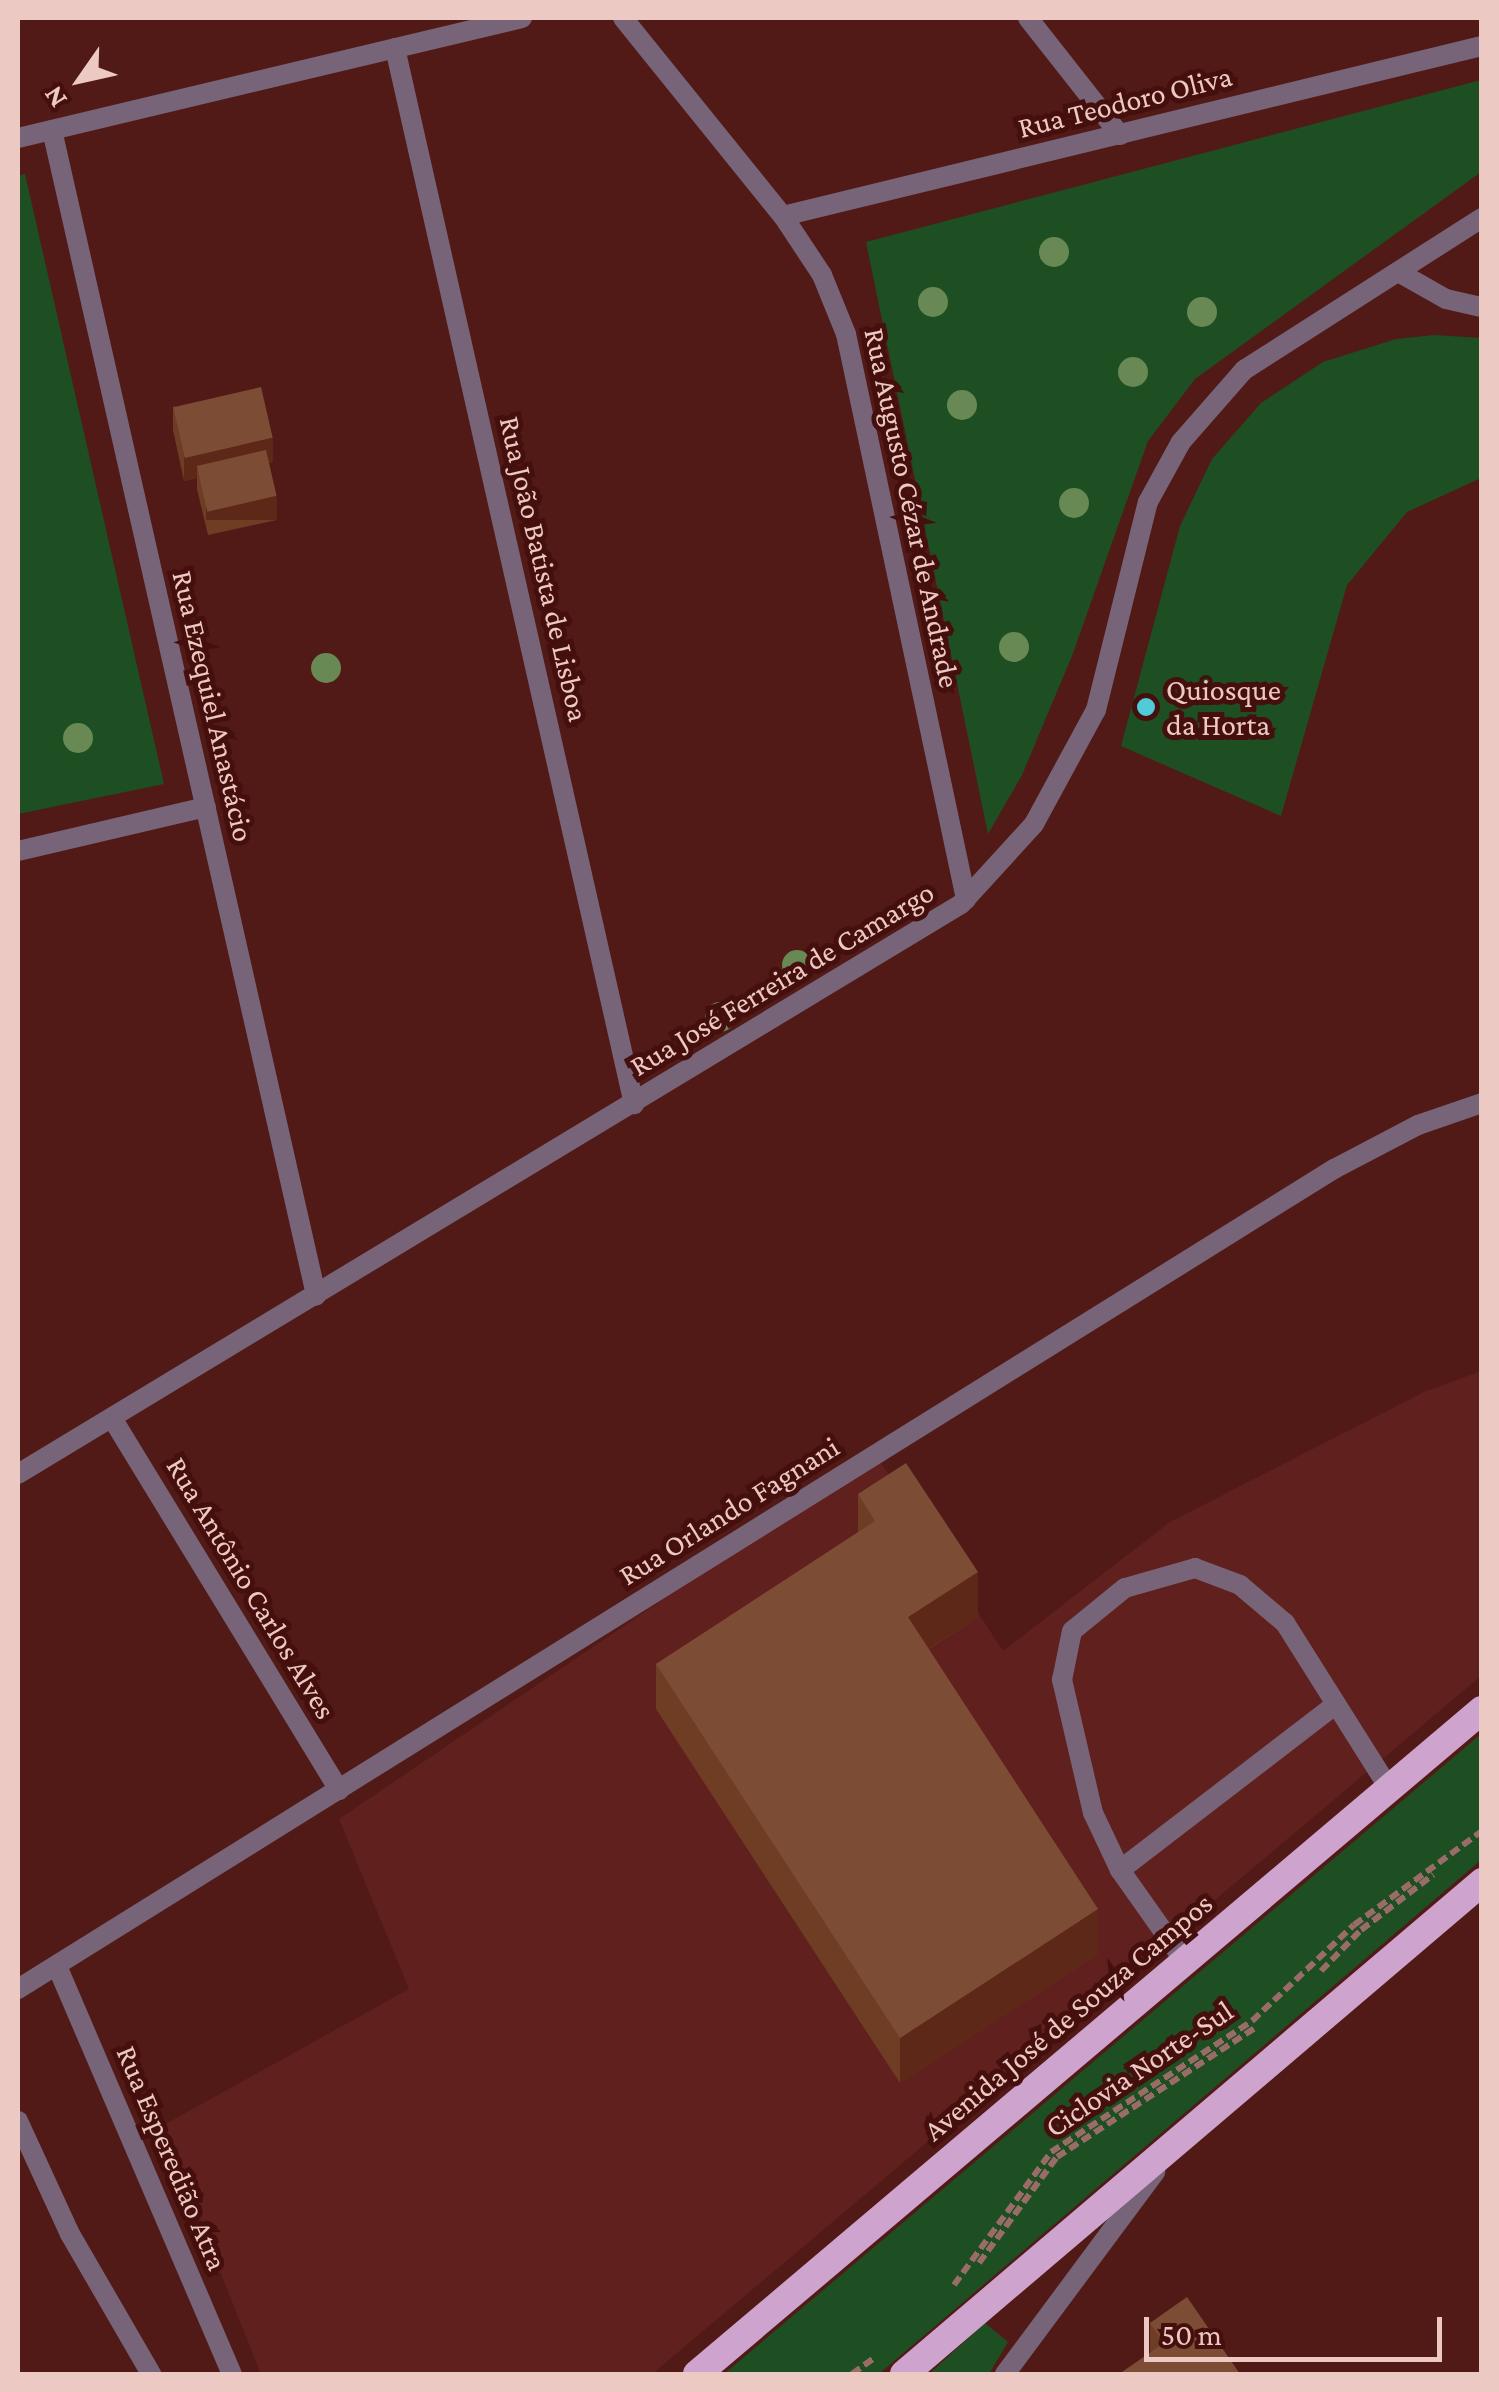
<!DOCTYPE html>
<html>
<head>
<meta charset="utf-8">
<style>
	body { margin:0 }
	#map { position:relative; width:1499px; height:2392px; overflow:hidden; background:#511a17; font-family:"Crimson Pro",serif }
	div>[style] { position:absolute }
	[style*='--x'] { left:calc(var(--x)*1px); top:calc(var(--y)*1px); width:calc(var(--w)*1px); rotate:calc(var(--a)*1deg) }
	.built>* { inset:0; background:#60201d }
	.green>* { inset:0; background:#1d4f23 }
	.path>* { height:6px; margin-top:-3px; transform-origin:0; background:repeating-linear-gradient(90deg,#9a6c68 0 10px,transparent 0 15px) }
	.service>* { height:20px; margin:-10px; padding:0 10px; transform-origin:10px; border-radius:10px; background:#786478 }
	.minor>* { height:20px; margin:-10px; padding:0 10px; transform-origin:10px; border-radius:10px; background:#786478 }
	.tertiary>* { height:20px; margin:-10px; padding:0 10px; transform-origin:10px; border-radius:10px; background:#786478 }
	.trunk>* { height:28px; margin:-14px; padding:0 14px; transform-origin:14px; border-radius:14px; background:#cea3ce }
	.trees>* { width:30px; height:30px; margin:-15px; border-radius:50%; background:#688954 }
	.wall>* { inset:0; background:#6f3d24 }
	.shaded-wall>* { inset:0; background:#5e2818; transform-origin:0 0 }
	.building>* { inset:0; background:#7d4c35; transform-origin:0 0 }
	.dots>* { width:28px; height:28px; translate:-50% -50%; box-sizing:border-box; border:5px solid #450f0d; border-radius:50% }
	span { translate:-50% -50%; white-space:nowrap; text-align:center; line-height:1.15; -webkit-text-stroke:10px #450f0d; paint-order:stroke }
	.street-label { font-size:30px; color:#edc9c4 }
	.poi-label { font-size:30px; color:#edc9c4 }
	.left { translate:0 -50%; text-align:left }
	.frame { position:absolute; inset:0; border:20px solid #edc9c4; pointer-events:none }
	.north { position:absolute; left:30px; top:30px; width:100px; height:100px; -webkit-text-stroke:8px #450f0d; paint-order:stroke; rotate:236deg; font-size:28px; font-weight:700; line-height:40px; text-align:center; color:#edc9c4 }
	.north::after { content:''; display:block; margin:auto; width:35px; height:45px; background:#edc9c4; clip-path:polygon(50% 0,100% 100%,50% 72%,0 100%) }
	.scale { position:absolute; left:1144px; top:2317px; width:298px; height:45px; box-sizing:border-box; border:5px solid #edc9c4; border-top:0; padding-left:12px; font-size:30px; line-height:35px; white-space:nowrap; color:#edc9c4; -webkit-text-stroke:8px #450f0d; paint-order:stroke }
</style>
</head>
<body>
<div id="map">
	<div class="built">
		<i style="clip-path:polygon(1481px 1371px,1481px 1676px,652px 2374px,261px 2374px,162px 2126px,409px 1989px,339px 1819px,876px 1455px,1003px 1651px,1170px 1522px,1424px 1392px)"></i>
	</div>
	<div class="green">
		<i style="clip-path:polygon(1481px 80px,1481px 172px,1195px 379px,1148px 441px,1072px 656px,1022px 775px,988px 834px,866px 242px)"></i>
		<i style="clip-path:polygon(25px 174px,164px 784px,18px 814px,18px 176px)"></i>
		<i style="clip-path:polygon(1434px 335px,1481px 338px,1481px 478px,1407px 512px,1347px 585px,1281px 816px,1121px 746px,1180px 526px,1212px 459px,1261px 403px,1323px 362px,1396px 339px)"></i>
		<i style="clip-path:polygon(1481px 1734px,1481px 1860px,879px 2374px,724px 2374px)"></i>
		<i style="clip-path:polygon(985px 2323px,1008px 2342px,989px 2374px,929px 2374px)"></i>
	</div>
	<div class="path">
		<i style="--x:1321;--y:1971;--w:57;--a:-45.7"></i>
		<i style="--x:1361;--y:1930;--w:91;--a:-37.4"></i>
		<i style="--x:979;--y:2263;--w:132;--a:-53.7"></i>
		<i style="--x:1057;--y:2157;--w:236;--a:-33.1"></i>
		<i style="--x:954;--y:2285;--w:165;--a:-53.9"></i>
		<i style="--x:1051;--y:2152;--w:240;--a:-33.1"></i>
		<i style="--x:1252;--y:2021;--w:140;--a:-43.3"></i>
		<i style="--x:1354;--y:1925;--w:159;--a:-36.3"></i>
		<i style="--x:852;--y:2374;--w:29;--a:-36"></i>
	</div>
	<div class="service">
		<i style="--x:1120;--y:1870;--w:272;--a:-37.5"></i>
		<i style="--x:1185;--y:1962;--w:113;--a:-125.2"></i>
		<i style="--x:1120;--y:1870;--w:63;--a:-115.3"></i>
		<i style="--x:1093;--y:1813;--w:137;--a:-103.1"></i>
		<i style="--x:1062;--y:1680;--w:50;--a:-78.5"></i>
		<i style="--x:1072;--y:1631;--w:68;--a:-39.1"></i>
		<i style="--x:1125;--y:1588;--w:73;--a:-15.9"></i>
		<i style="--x:1195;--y:1568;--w:48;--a:20.7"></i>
		<i style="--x:1240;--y:1585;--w:59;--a:40.2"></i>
		<i style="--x:1285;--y:1623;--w:195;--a:57.8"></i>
		<i style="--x:18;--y:2121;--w:124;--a:65.3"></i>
		<i style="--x:70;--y:2234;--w:162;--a:59.9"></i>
	</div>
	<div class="minor">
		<i style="--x:623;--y:18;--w:255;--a:51.1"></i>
		<i style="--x:783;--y:216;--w:71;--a:56.5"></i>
		<i style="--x:822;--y:275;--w:64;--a:67.9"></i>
		<i style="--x:846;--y:334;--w:578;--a:78.01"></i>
		<i style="--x:1028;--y:18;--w:149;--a:51.8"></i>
		<i style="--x:395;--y:48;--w:1083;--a:77.25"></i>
		<i style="--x:52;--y:130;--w:1195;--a:77.23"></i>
		<i style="--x:18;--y:138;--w:518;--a:-13.39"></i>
		<i style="--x:783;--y:216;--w:719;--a:-13.67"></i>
		<i style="--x:1400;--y:273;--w:53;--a:29.5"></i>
		<i style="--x:1446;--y:299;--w:37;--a:13"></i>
		<i style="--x:18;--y:851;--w:193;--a:-13.2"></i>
		<i style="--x:112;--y:1418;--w:436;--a:58.6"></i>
		<i style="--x:57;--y:1966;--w:444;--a:66.8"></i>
		<i style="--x:18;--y:1989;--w:1551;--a:-31.93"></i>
		<i style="--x:1334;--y:1169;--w:95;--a:-27.6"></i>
		<i style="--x:1418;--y:1125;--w:68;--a:-19"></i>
	</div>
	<div class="tertiary">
		<i style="--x:18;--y:1474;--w:1102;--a:-31.15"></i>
		<i style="--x:961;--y:904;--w:108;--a:-47.6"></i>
		<i style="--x:1034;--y:824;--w:130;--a:-61.5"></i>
		<i style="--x:1096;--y:710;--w:214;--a:-76"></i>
		<i style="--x:1148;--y:502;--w:68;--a:-61.2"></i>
		<i style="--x:1181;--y:442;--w:96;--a:-48.8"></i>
		<i style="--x:1244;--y:370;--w:282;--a:-32.6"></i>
		<i style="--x:1005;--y:2374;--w:252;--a:-53.4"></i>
	</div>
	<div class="trunk">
		<i style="--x:697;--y:2374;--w:1028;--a:-40.23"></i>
		<i style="--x:904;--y:2374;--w:759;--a:-40.4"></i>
	</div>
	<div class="trees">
		<i style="left:1054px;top:252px"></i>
		<i style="left:933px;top:302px"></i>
		<i style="left:1202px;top:312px"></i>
		<i style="left:1133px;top:372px"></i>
		<i style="left:962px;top:405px"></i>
		<i style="left:1074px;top:503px"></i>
		<i style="left:1014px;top:647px"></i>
		<i style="left:326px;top:668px"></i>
		<i style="left:78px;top:738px"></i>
		<i style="left:797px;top:965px"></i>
		<i style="left:720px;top:1017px"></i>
	</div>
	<div class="wall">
		<i style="clip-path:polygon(173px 406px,273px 462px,269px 463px,277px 520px,208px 535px,197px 489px,197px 478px,184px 481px,173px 430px)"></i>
		<i style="clip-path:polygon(858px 1494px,978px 1617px,929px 1649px,1098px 1954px,900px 2083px,656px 1709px,656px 1664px,858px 1533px)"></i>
		<i style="clip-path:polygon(1150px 2323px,1240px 2374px,1150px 2353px)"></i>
	</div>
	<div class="shaded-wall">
		<i style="clip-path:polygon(273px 438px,273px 462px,200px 477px,197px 465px,197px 478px,184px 481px,184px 457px)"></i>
		<i style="left:277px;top:496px;width:24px;height:71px;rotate:90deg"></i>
		<i style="clip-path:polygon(978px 1572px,978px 1617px,908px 1662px,908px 1617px)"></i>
		<i style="clip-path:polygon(1098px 1909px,1098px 1954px,900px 2083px,900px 2038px)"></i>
	</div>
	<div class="building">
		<i style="left:261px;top:387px;width:52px;height:90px;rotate:77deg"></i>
		<i style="left:266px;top:450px;width:47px;height:71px;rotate:77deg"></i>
		<i style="clip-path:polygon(906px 1463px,978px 1572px,908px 1617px,1098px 1909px,900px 2038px,656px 1664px,875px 1521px,858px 1494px)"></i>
		<i style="clip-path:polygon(1187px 2297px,1240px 2374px,1119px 2374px,1164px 2343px,1150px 2323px)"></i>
	</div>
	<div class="dots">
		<i style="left:1146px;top:707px;background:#52cbd9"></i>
	</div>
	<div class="street-label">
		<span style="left:1125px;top:102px;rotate:-14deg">Rua Teodoro Oliva</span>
		<span style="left:912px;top:508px;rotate:78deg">Rua Augusto Cézar de Andrade</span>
		<span style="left:544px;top:569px;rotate:77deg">Rua João Batista de Lisboa</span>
		<span style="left:213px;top:706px;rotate:77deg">Rua Ezequiel Anastácio</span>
		<span style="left:782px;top:979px;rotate:-31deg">Rua José Ferreira de Camargo</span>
		<span style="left:729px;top:1511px;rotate:-32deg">Rua Orlando Fagnani</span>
		<span style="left:251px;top:1588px;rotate:59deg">Rua Antônio Carlos Alves</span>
		<span style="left:1068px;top:2017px;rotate:-40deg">Avenida José de Souza Campos</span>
		<span style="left:1139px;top:2069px;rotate:-34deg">Ciclovia Norte-Sul</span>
		<span style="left:172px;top:2158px;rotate:67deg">Rua Esperedião Atra</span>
	</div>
	<div class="poi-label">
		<span class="left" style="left:1166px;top:707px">Quiosque<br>da Horta</span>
	</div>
	<div class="frame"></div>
	<div class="north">N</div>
	<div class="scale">50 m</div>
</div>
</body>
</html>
